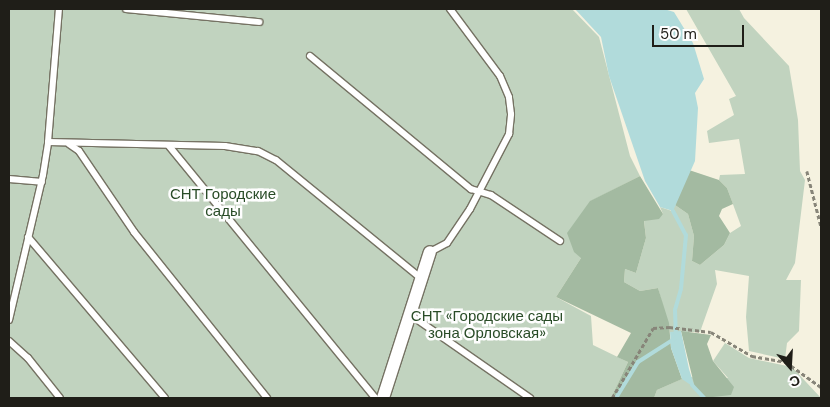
<!DOCTYPE html>
<html>
<head>
<meta charset="utf-8">
<style>
	body { margin:0 }
	#map { position:relative; width:830px; height:407px; overflow:hidden; background:#f5f2e0; font-family:"DM Sans",sans-serif }
	div>[style] { position:absolute }
	[style*='--x'] { left:calc(var(--x)*1px); top:calc(var(--y)*1px); width:calc(var(--w)*1px); rotate:calc(var(--a)*1deg) }
	.green>* { inset:0; background:#c1d3bf }
	.forest>* { inset:0; background:#a3baa1 }
	.water>* { inset:0; background:#b1dbdb }
	.stream>* { height:4px; margin:-2px; padding:0 2px; transform-origin:2px; border-radius:2px; background:#b1dbdb }
	.path>* { height:2.5px; margin-top:-1.25px; transform-origin:0; background:repeating-linear-gradient(90deg,#878579 0 4px,transparent 0 6.5px) }
	.roads { filter:drop-shadow(1px 0 #757263) drop-shadow(-1px 0 #757263) drop-shadow(0 1px #757263) drop-shadow(0 -1px #757263) }
	.lane>* { height:6px; margin:-3px; padding:0 3px; transform-origin:3px; border-radius:3px; background:#fff }
	.street>* { height:12px; margin:-6px; padding:0 6px; transform-origin:6px; border-radius:6px; background:#fff }
	span { translate:-50% -50%; white-space:nowrap; text-align:center; line-height:1.15; -webkit-text-stroke:5px #fefefe; paint-order:stroke }
	.park-label { font-size:15px; color:#294c27 }
	.frame { position:absolute; inset:0; border:10px solid #1f1e18; pointer-events:none }
	.north { position:absolute; left:765px; top:342px; width:50px; height:50px; -webkit-text-stroke:4px #fefefe; paint-order:stroke; rotate:161deg; font-size:14px; font-weight:700; line-height:20px; text-align:center; color:#1f1e18 }
	.north::after { content:''; display:block; margin:auto; width:18px; height:22px; background:#1f1e18; clip-path:polygon(50% 0,100% 100%,50% 72%,0 100%) }
	.scale { position:absolute; left:652px; top:25px; width:92px; height:22px; box-sizing:border-box; border:2px solid #1f1e18; border-top:0; padding-left:6px; font-size:15px; line-height:18px; white-space:nowrap; color:#1f1e18; -webkit-text-stroke:4px #fefefe; paint-order:stroke }
</style>
</head>
<body>
<div id="map">
	<div class="green">
		<i style="clip-path:polygon(9px 9px,572px 9px,599px 37px,630px 156px,640px 176px,591px 201px,581px 258px,556px 297px,591px 316px,593px 345px,628px 362px,611px 398px,9px 398px)"></i>
		<i style="clip-path:polygon(686px 9px,739px 9px,744px 18px,789px 66px,798px 120px,800px 171px,805px 180px,795px 263px,786px 280px,801px 280px,799px 331px,787px 343px,785px 359px,749px 351px,746px 317px,749px 276px,715px 270px,717px 284px,700px 332px,670px 332px,658px 288px,640px 291px,624px 282px,625px 269px,636px 273px,646px 238px,644px 220px,663px 214px,660px 207px,672px 211px,675px 205px,688px 214px,694px 236px,692px 261px,700px 265px,724px 245px,730px 233px,741px 226px,727px 188px,719px 180px,720px 175px,745px 174px,739px 139px,709px 143px,707px 131px,734px 115px,729px 99px,736px 96px)"></i>
		<i style="clip-path:polygon(725px 343px,749px 358px,792px 367px,821px 398px,654px 398px,657px 390px,686px 377px,728px 378px,713px 361px)"></i>
	</div>
	<div class="forest">
		<i style="clip-path:polygon(689px 170px,719px 180px,727px 188px,733px 204px,722px 209px,719px 216px,730px 233px,724px 245px,700px 265px,692px 261px,694px 236px,688px 214px,675px 205px)"></i>
		<i style="clip-path:polygon(640px 176px,663px 214px,659px 219px,644px 221px,646px 238px,636px 273px,625px 269px,624px 282px,640px 291px,658px 288px,669px 323px,671px 348px,682px 379px,657px 390px,654px 398px,611px 398px,628px 362px,617px 357px,631px 333px,556px 297px,581px 258px,574px 252px,567px 233px,590px 201px)"></i>
		<i style="clip-path:polygon(681px 331px,711px 335px,707px 344px,713px 361px,734px 387px,731px 395px,704px 398px,695px 388px)"></i>
	</div>
	<div class="water">
		<i style="clip-path:polygon(575px 9px,664px 9px,674px 12px,693px 43px,704px 79px,695px 93px,698px 108px,695px 161px,673px 211px,660px 207px,645px 181px,609px 76px,601px 37px)"></i>
		<i style="clip-path:polygon(681px 331px,689px 369px,695px 388px,682px 379px,671px 348px,670px 332px)"></i>
	</div>
	<div class="stream">
		<i style="--x:673;--y:211;--w:27;--a:62"></i>
		<i style="--x:686;--y:235;--w:54;--a:95.3"></i>
		<i style="--x:681;--y:289;--w:22;--a:106"></i>
		<i style="--x:675;--y:310;--w:24;--a:88"></i>
		<i style="--x:692;--y:385;--w:18;--a:47"></i>
		<i style="--x:616;--y:398;--w:42;--a:-58.6"></i>
		<i style="--x:638;--y:362;--w:43;--a:-32.6"></i>
	</div>
	<div class="path">
		<i style="--x:807;--y:171;--w:57;--a:75.7"></i>
		<i style="--x:612;--y:398;--w:81;--a:-59.6"></i>
		<i style="--x:653;--y:328;--w:16;--a:-4"></i>
		<i style="--x:669;--y:327;--w:42;--a:6.8"></i>
		<i style="--x:711;--y:332;--w:48;--a:30.3"></i>
		<i style="--x:752;--y:356;--w:35;--a:10"></i>
		<i style="--x:786;--y:362;--w:43;--a:35.5"></i>
	</div>
	<div class="roads">
		<div class="lane">
			<i style="--x:126;--y:9;--w:134;--a:5.6"></i>
			<i style="--x:310;--y:56;--w:209;--a:39.6"></i>
			<i style="--x:471;--y:189;--w:21;--a:17"></i>
			<i style="--x:491;--y:195;--w:83;--a:33.7"></i>
			<i style="--x:48;--y:142;--w:133;--a:-85.3"></i>
			<i style="--x:69;--y:144;--w:12;--a:35"></i>
			<i style="--x:79;--y:151;--w:98;--a:55.8"></i>
			<i style="--x:134;--y:232;--w:213;--a:51.3"></i>
			<i style="--x:169;--y:146;--w:325;--a:50.7"></i>
			<i style="--x:9;--y:179;--w:33;--a:5"></i>
			<i style="--x:28;--y:237;--w:211;--a:49.6"></i>
			<i style="--x:430;--y:252;--w:19;--a:-28"></i>
			<i style="--x:447;--y:243;--w:41;--a:-55.9"></i>
			<i style="--x:470;--y:209;--w:85;--a:-62.5"></i>
			<i style="--x:509;--y:134;--w:20;--a:-84"></i>
			<i style="--x:511;--y:114;--w:17;--a:-97"></i>
			<i style="--x:509;--y:97;--w:23;--a:-113"></i>
			<i style="--x:500;--y:76;--w:84;--a:-126.7"></i>
			<i style="--x:412;--y:316;--w:144;--a:34.8"></i>
			<i style="--x:9;--y:320;--w:149;--a:-76.8"></i>
			<i style="--x:43;--y:175;--w:33;--a:-81"></i>
			<i style="--x:48;--y:142;--w:177;--a:1.3"></i>
			<i style="--x:225;--y:146;--w:33;--a:9"></i>
			<i style="--x:258;--y:151;--w:20;--a:27"></i>
			<i style="--x:276;--y:160;--w:188;--a:39.2"></i>
			<i style="--x:9;--y:341;--w:25;--a:42"></i>
			<i style="--x:28;--y:358;--w:51;--a:51.3"></i>
		</div>
		<div class="street">
			<i style="--x:383;--y:398;--w:153;--a:-72.2"></i>
		</div>
	</div>
	<div class="park-label">
		<span style="left:223px;top:203px">СНТ Городские<br>сады</span>
		<span style="left:487px;top:325px">СНТ «Городские сады<br>зона Орловская»</span>
	</div>
	<div class="frame"></div>
	<div class="north">С</div>
	<div class="scale">50 m</div>
</div>
</body>
</html>
